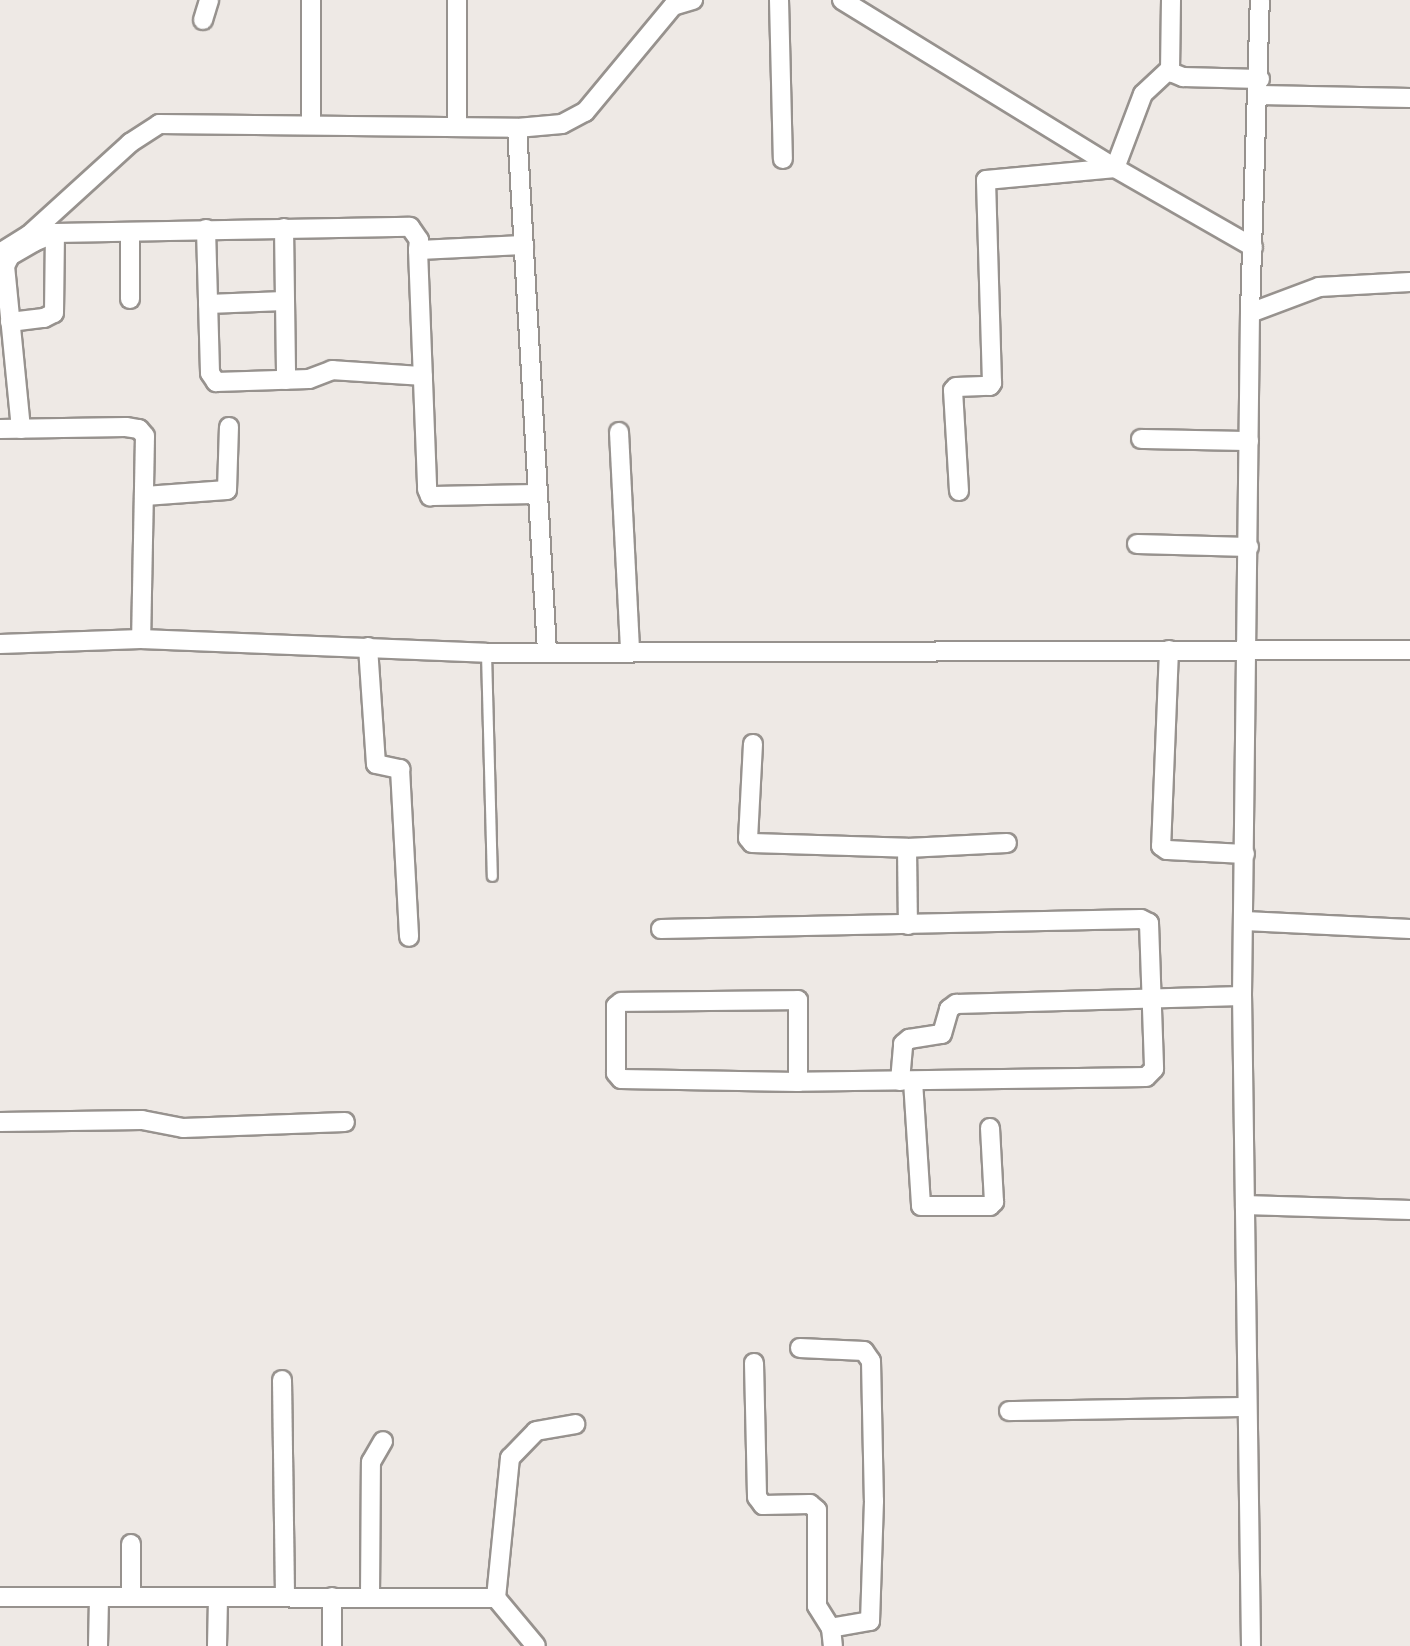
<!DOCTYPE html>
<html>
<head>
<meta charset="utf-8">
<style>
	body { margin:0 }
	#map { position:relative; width:1410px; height:1646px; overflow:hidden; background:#eee9e5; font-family:"Exo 2",sans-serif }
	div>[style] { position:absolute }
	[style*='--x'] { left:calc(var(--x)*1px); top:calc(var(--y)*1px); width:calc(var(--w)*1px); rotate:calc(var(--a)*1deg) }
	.roads { filter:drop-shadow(2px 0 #97928e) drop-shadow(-2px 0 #97928e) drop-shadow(0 2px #97928e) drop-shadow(0 -2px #97928e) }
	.service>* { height:9px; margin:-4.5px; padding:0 4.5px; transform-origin:4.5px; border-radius:4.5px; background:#fff }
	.minor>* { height:18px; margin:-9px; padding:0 9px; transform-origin:9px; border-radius:9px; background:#fff }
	span { translate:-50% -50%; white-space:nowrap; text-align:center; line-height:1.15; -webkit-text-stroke:8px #fff; paint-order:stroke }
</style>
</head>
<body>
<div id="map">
	<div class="roads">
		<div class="service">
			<i style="--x:486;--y:653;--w:223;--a:88.5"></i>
		</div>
		<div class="minor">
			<i style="--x:779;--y:0;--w:159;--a:88.6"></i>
			<i style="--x:842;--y:0;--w:321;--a:31.6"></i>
			<i style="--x:1115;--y:168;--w:159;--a:29.8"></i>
			<i style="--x:1171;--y:0;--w:69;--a:90.8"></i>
			<i style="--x:1170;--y:69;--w:5;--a:53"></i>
			<i style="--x:1173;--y:73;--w:11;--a:22"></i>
			<i style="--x:1183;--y:77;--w:77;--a:1.5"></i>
			<i style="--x:203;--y:20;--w:21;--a:-73"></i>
			<i style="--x:1260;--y:95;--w:150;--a:1.1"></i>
			<i style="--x:311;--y:125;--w:125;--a:-90"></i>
			<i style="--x:457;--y:127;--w:127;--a:-90"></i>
			<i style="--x:517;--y:128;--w:525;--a:86.72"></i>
			<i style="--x:284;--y:228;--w:152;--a:89.2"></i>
			<i style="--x:206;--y:229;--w:144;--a:88.4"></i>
			<i style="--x:210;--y:373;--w:11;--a:56"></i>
			<i style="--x:216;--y:382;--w:93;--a:-1.8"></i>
			<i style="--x:309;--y:379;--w:25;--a:-21"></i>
			<i style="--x:332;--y:370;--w:91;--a:3.8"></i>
			<i style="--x:524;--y:245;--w:106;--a:177.3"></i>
			<i style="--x:418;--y:250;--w:239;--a:87.8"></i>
			<i style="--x:427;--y:489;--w:8;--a:67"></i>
			<i style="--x:430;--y:496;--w:108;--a:-1.1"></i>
			<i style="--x:0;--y:253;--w:34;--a:-32"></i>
			<i style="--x:29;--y:235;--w:137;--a:-42.3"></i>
			<i style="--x:130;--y:143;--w:35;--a:-33"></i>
			<i style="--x:159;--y:124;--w:358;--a:0.6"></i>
			<i style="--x:517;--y:128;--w:45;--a:-5.1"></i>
			<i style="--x:562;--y:124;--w:26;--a:-28"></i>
			<i style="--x:585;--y:112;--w:138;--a:-50.3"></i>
			<i style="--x:673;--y:6;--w:21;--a:-17"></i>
			<i style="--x:130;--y:299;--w:66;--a:-90"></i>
			<i style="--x:208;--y:304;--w:76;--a:-2.3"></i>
			<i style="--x:1250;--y:313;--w:74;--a:-20.6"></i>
			<i style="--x:1319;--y:287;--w:91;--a:-3.1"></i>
			<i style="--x:10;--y:322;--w:34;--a:-7"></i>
			<i style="--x:44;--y:318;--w:11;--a:-27"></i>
			<i style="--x:54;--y:313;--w:80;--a:-89.3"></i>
			<i style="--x:0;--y:429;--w:126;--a:-0.9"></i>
			<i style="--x:126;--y:427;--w:13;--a:9"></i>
			<i style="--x:139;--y:429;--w:9;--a:49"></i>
			<i style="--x:145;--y:436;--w:203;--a:91.1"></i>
			<i style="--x:21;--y:429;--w:164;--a:-95.6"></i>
			<i style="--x:5;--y:266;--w:11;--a:-63"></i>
			<i style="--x:10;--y:256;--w:28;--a:-30"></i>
			<i style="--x:34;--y:242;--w:23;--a:-23"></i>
			<i style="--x:55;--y:233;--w:355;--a:-1"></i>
			<i style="--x:410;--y:227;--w:16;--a:55"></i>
			<i style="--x:419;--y:240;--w:10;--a:96"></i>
			<i style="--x:619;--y:432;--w:219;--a:87.1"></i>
			<i style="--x:1141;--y:439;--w:108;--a:1.1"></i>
			<i style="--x:959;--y:491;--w:101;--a:-93.4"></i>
			<i style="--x:953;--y:390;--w:4;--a:-45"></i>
			<i style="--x:956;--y:387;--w:34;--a:-2"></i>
			<i style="--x:990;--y:386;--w:4;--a:-56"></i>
			<i style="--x:992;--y:383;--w:203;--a:-91.7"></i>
			<i style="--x:986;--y:180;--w:130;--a:-5.3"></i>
			<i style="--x:1115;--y:168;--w:79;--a:-69.3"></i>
			<i style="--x:1143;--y:94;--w:37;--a:-43"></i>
			<i style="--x:145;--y:496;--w:82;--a:-4.2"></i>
			<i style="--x:227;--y:490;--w:63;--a:-88.2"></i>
			<i style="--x:1137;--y:544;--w:112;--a:1.5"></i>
			<i style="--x:0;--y:644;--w:141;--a:-2"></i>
			<i style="--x:141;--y:639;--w:345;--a:2.3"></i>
			<i style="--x:486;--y:653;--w:924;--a:-0.19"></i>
			<i style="--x:368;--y:647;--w:117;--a:86.1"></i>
			<i style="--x:376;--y:764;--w:25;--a:12"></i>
			<i style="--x:400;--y:769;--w:168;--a:86.9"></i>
			<i style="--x:1169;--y:650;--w:196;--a:92.3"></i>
			<i style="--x:1161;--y:846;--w:7;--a:34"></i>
			<i style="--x:1167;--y:850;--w:78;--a:2.9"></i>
			<i style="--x:753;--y:744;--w:94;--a:93"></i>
			<i style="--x:748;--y:838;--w:6;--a:51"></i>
			<i style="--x:752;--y:843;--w:155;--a:1.8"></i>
			<i style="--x:907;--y:848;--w:100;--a:-2.9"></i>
			<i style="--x:907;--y:848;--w:77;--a:89.3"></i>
			<i style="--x:1245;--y:921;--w:165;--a:2.8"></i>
			<i style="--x:661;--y:929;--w:480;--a:-1.2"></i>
			<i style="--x:1141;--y:919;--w:9;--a:27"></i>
			<i style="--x:1149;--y:923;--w:146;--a:88"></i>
			<i style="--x:1154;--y:1069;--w:11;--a:135"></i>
			<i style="--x:1146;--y:1077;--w:348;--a:179.2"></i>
			<i style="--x:798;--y:1082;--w:177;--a:-179"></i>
			<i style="--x:621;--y:1079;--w:8;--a:-130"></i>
			<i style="--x:616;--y:1073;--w:67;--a:-90"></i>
			<i style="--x:616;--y:1006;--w:6;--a:-39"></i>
			<i style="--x:621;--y:1002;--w:177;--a:-0.6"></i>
			<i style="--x:798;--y:1000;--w:82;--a:90"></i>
			<i style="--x:900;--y:1081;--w:37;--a:-85"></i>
			<i style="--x:903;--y:1044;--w:8;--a:-40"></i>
			<i style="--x:909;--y:1039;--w:33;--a:-9"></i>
			<i style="--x:942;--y:1034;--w:26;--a:-74"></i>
			<i style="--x:949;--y:1009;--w:9;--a:-36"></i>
			<i style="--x:956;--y:1004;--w:286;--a:-1.6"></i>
			<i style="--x:913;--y:1081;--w:125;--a:86.3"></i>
			<i style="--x:921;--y:1206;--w:69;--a:0"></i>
			<i style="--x:990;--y:1206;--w:6;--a:-45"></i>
			<i style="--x:994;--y:1202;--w:74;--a:-93.1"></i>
			<i style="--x:0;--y:1122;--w:142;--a:-0.8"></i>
			<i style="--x:142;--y:1120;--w:42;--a:11"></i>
			<i style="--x:183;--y:1128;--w:162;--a:-2.1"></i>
			<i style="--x:1245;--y:1205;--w:165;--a:1.7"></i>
			<i style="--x:800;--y:1348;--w:64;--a:2.7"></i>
			<i style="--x:864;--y:1351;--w:12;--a:55"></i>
			<i style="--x:871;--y:1361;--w:140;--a:88.8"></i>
			<i style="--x:874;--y:1501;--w:120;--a:91.9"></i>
			<i style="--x:870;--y:1621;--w:40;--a:170"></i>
			<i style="--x:754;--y:1363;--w:134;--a:88.7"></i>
			<i style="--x:757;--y:1497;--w:10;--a:53"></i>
			<i style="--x:763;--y:1505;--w:47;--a:-1.2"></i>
			<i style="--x:810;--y:1504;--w:9;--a:41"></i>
			<i style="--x:817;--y:1510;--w:96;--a:90"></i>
			<i style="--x:817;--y:1606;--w:26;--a:58"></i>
			<i style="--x:831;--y:1628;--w:18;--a:84"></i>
			<i style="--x:282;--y:1380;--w:217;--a:89.2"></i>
			<i style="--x:1009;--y:1411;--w:238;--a:-1"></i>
			<i style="--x:131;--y:1596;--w:52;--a:-90"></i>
			<i style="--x:0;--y:1597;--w:496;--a:0.1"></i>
			<i style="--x:496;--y:1598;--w:62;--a:50.2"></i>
			<i style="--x:332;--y:1597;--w:49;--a:90"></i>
			<i style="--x:370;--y:1597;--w:135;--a:-89.6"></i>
			<i style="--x:371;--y:1462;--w:24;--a:-60"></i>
			<i style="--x:496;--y:1598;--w:141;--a:-84.3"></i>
			<i style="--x:510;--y:1458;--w:37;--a:-46"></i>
			<i style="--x:536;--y:1431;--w:40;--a:-10"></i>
			<i style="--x:98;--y:1646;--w:49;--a:-88.8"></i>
			<i style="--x:217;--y:1646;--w:49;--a:-88.8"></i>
			<i style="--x:1251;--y:1646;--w:650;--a:-90.79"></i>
			<i style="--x:1242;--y:996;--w:683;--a:-89.33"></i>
			<i style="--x:1250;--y:313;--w:313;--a:-88.2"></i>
		</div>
	</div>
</div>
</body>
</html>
